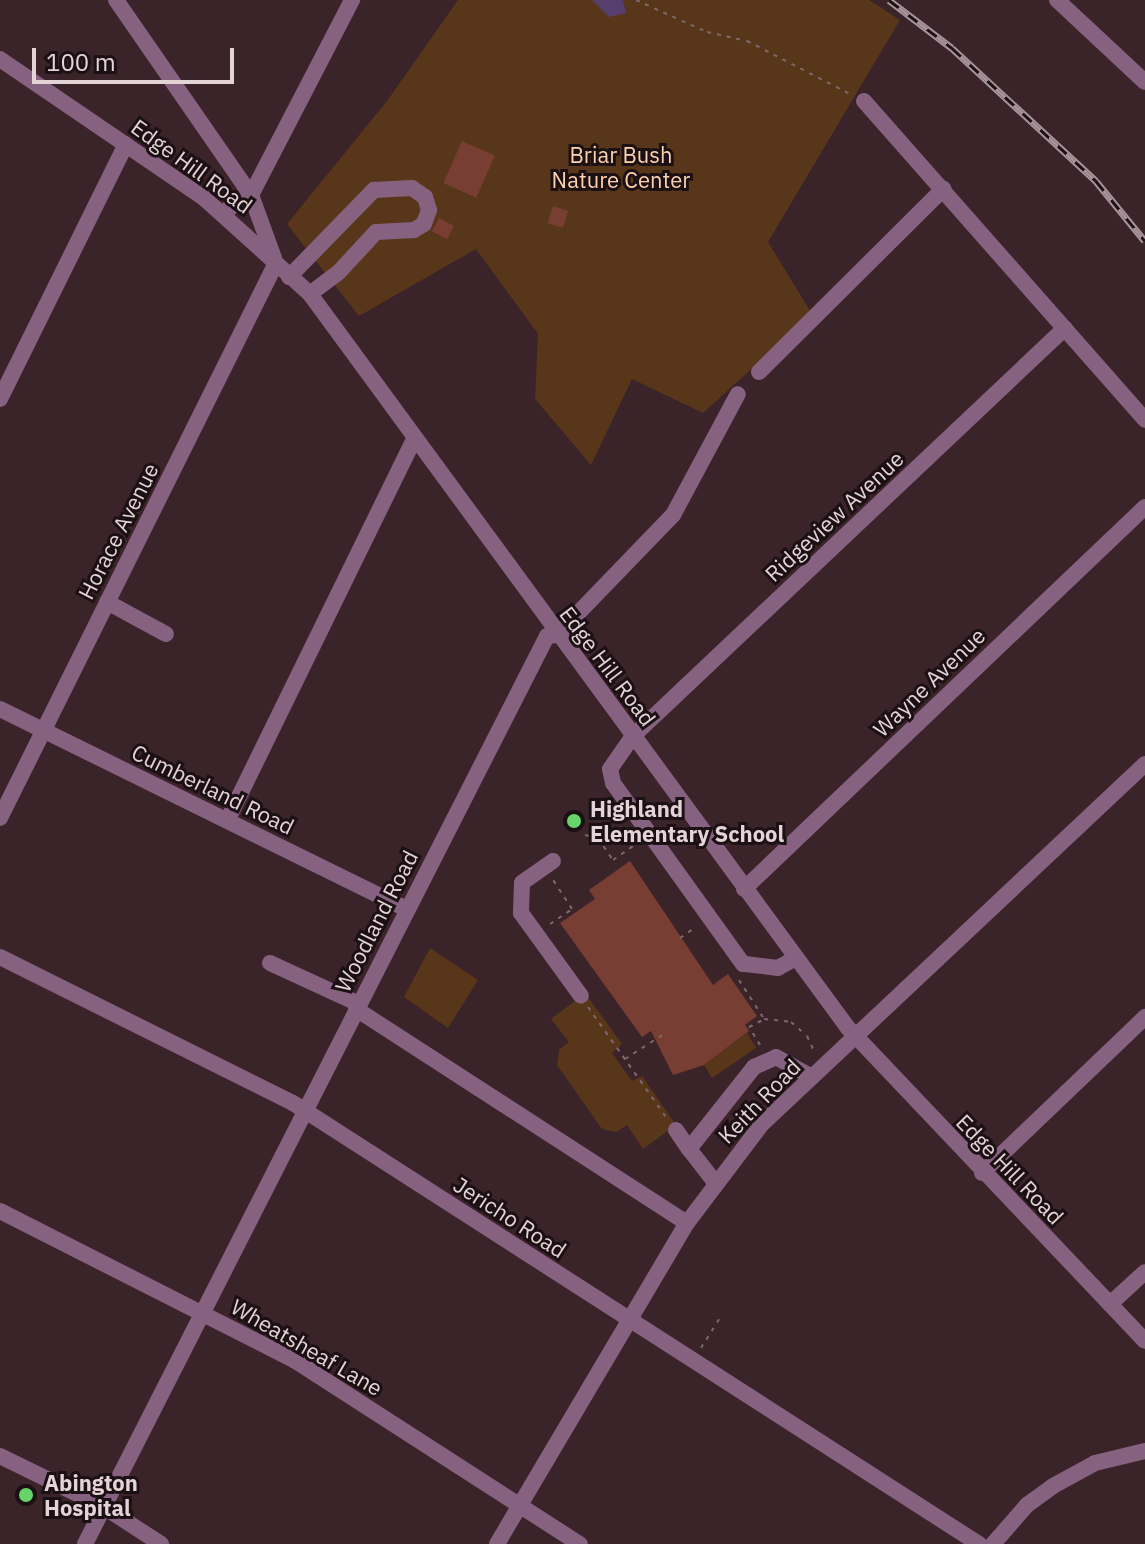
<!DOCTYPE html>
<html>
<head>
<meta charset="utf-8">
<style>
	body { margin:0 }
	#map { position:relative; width:1145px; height:1544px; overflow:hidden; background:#3b232a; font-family:"IBM Plex Sans",sans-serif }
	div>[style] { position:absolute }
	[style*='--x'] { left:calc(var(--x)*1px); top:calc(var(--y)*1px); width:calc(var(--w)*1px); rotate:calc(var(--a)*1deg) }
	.green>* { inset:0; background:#58361a }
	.water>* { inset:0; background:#563e6f }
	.building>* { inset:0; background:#783e34; transform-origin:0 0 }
	.path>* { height:2px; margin-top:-1px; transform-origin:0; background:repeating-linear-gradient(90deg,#7c676c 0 4px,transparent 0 10px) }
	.minor>* { height:16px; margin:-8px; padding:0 8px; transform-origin:8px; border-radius:8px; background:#876280 }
	.rail>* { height:7px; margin-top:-3.5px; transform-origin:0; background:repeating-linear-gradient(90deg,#1b1013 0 12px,#a79399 0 24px); box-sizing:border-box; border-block:2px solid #a79399 }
	.dots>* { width:22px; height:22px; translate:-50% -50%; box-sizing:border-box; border:4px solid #1b1013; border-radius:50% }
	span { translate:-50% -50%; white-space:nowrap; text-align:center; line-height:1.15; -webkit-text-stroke:6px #1b1013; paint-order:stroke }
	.park-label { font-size:22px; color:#ffd2af }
	.street-label { font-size:22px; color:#e4d3d7 }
	.poi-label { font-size:22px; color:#e4d3d7; font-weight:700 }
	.left { translate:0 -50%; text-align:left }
	.scale { position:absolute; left:32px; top:48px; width:202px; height:36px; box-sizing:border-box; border:4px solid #e4d3d7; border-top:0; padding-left:10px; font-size:24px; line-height:28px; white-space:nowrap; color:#e4d3d7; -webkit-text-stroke:6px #1b1013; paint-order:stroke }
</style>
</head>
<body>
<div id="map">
	<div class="green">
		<i style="clip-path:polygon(458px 0,869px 0,900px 20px,768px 242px,812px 314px,703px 413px,632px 379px,591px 465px,535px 399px,538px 334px,476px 249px,359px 316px,287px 224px,387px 101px)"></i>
		<i style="clip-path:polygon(430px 948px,478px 980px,448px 1028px,404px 997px)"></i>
		<i style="clip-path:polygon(585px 993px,622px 1044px,612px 1053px,632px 1081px,642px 1076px,676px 1125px,643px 1149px,627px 1125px,616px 1132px,602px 1129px,557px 1065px,559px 1050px,569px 1042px,551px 1019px)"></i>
		<i style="clip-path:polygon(747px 1033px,756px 1048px,712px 1078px,704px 1065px)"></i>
	</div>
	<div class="water">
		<i style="clip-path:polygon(592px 0,623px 0,626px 13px,609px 17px)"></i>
	</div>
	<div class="building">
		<i style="left:462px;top:141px;width:36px;height:46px;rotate:24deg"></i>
		<i style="left:553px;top:206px;width:16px;height:18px;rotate:18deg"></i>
		<i style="left:439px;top:218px;width:17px;height:15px;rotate:28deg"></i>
		<i style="clip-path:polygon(630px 861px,713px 985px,728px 974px,757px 1016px,745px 1025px,749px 1031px,704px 1065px,673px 1075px,651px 1031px,642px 1037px,560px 923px,595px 899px,589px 890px)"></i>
	</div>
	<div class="path">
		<i style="--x:636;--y:0;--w:78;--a:24.3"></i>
		<i style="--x:707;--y:32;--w:41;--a:12.7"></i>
		<i style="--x:747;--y:41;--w:116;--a:27.2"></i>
		<i style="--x:585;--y:835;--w:13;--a:13"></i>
		<i style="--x:598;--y:838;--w:27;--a:56"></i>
		<i style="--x:613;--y:860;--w:29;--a:-35"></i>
		<i style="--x:550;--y:924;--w:27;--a:-34"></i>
		<i style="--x:572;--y:909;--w:35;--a:-123"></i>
		<i style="--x:680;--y:938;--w:19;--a:-35"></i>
		<i style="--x:739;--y:980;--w:46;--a:57.3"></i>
		<i style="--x:764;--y:1019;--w:27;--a:6"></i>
		<i style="--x:791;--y:1022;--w:21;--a:41"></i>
		<i style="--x:807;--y:1036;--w:19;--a:65"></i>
		<i style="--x:588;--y:1007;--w:138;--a:54.7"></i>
		<i style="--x:760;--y:1045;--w:21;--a:-121"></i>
		<i style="--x:749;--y:1027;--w:16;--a:-27"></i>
		<i style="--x:625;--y:1059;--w:46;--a:-32.7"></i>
		<i style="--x:701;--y:1348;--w:34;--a:-58"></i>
	</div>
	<div class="minor">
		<i style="--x:116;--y:0;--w:237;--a:55.3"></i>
		<i style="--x:251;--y:195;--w:67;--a:69.9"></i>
		<i style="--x:1057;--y:0;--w:120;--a:43"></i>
		<i style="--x:0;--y:59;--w:248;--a:34.3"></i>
		<i style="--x:205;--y:199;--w:142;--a:42.1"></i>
		<i style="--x:310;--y:294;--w:910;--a:53.76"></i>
		<i style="--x:848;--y:1028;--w:431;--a:46.5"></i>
		<i style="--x:864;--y:101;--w:425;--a:48.6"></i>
		<i style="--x:222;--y:213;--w:34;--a:-32"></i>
		<i style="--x:251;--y:195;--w:220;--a:-62.6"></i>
		<i style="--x:289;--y:277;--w:122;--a:-45.7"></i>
		<i style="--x:374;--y:190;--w:38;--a:-3"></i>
		<i style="--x:412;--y:188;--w:16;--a:35"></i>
		<i style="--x:425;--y:197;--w:14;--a:73"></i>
		<i style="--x:429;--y:210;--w:15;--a:110"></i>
		<i style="--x:424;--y:224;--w:12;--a:149"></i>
		<i style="--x:414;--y:230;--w:38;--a:177"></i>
		<i style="--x:376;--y:232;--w:54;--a:132.8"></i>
		<i style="--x:339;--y:272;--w:36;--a:143"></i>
		<i style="--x:759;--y:372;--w:260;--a:-44.8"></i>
		<i style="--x:0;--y:399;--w:284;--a:-63.7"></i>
		<i style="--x:107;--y:602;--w:67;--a:28.5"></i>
		<i style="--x:0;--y:709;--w:453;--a:26.2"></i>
		<i style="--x:0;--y:818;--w:620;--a:-63.56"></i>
		<i style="--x:228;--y:819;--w:423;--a:-63.9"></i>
		<i style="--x:553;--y:861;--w:38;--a:145"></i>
		<i style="--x:522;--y:883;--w:30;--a:92"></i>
		<i style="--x:521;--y:913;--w:102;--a:54.1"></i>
		<i style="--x:744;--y:889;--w:554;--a:-43.61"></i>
		<i style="--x:0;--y:957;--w:327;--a:26.5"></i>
		<i style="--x:293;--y:1103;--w:816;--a:32.74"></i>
		<i style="--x:794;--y:959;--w:18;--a:151"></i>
		<i style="--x:778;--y:968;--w:35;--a:-173"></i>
		<i style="--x:743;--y:964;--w:223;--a:-125.7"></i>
		<i style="--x:613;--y:783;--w:14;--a:-102"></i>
		<i style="--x:610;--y:769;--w:40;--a:-55.1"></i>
		<i style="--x:633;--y:736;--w:594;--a:-43.36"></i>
		<i style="--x:270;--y:963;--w:98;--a:24.7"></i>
		<i style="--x:356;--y:1009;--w:394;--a:32.9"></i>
		<i style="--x:676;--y:1130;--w:23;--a:56"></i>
		<i style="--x:982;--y:1173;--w:226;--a:-43.7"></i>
		<i style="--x:714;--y:1181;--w:41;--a:-128"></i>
		<i style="--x:689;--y:1149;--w:105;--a:-51.6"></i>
		<i style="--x:754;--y:1067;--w:24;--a:-24"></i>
		<i style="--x:776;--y:1057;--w:41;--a:29.1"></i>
		<i style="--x:0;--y:1211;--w:330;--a:26.9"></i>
		<i style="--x:294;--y:1360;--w:340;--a:32.8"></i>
		<i style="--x:1110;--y:1304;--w:47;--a:-42.4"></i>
		<i style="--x:0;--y:1456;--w:116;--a:26.1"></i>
		<i style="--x:104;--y:1507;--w:68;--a:33"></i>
		<i style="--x:85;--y:1544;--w:1019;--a:-63.03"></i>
		<i style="--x:547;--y:636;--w:10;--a:-6"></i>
		<i style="--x:557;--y:635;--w:167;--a:-46"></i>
		<i style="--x:673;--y:515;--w:137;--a:-61.8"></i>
		<i style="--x:497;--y:1544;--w:373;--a:-59.4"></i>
		<i style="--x:687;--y:1223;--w:123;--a:-52.9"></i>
		<i style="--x:761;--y:1125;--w:527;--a:-43.23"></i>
		<i style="--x:993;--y:1544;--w:52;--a:-48.9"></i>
		<i style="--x:1027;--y:1505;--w:32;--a:-36"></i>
		<i style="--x:1053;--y:1486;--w:48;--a:-28.7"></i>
		<i style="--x:1095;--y:1463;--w:51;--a:-13.5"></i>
	</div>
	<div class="rail">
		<i style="--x:889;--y:0;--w:79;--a:37.3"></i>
		<i style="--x:952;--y:48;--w:196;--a:42.7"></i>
		<i style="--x:1096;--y:181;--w:77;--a:50.8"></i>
	</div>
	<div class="dots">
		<i style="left:574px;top:821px;background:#66d467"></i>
		<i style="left:26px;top:1495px;background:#66d467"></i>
	</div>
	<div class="park-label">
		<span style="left:621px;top:167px">Briar Bush<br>Nature Center</span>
	</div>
	<div class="street-label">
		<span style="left:192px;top:166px;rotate:36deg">Edge Hill Road</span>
		<span style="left:834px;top:516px;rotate:-43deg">Ridgeview Avenue</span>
		<span style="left:118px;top:531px;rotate:-63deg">Horace Avenue</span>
		<span style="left:608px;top:666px;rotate:53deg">Edge Hill Road</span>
		<span style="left:929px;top:682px;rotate:-44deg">Wayne Avenue</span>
		<span style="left:213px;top:789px;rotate:26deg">Cumberland Road</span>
		<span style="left:376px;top:921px;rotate:-63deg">Woodland Road</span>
		<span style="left:759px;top:1101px;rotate:-46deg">Keith Road</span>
		<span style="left:1010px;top:1169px;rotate:46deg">Edge Hill Road</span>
		<span style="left:510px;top:1217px;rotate:33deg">Jericho Road</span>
		<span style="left:307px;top:1347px;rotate:30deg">Wheatsheaf Lane</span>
	</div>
	<div class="poi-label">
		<span class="left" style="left:590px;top:821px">Highland<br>Elementary School</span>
		<span class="left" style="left:44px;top:1495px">Abington<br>Hospital</span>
	</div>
	<div class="scale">100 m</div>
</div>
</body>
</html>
